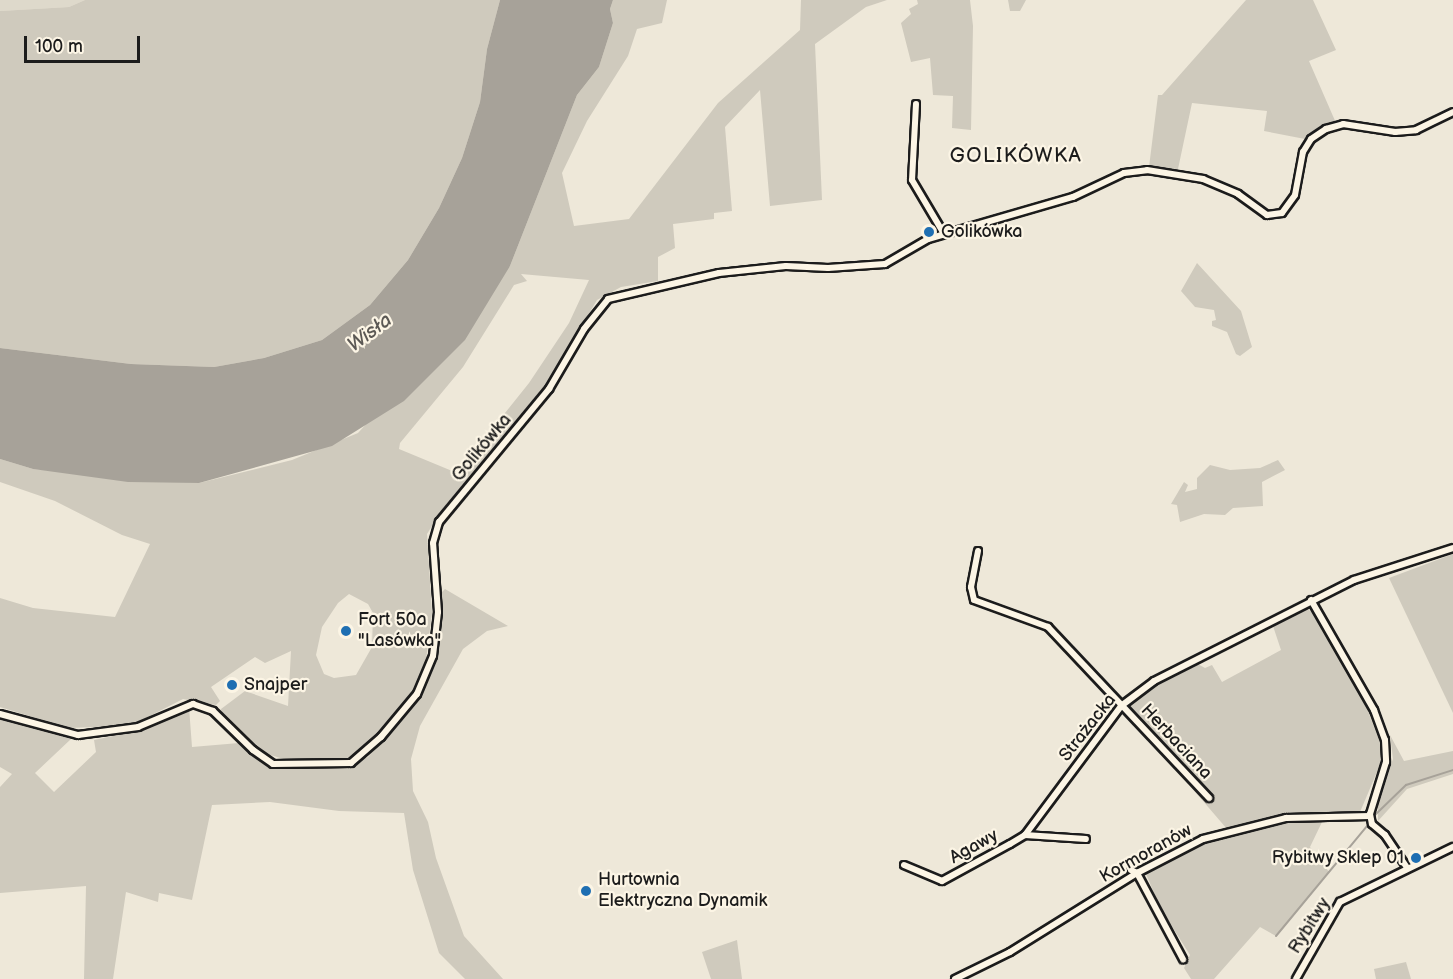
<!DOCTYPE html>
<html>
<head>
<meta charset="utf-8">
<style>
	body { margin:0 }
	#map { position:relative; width:1453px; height:979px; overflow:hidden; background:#eee8d9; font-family:"Balsamiq Sans",sans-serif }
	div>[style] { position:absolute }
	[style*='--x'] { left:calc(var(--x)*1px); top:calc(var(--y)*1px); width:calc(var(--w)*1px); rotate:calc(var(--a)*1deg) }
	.built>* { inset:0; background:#ded9cb }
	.green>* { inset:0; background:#cfcabd }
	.water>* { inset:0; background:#a7a299 }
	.stream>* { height:2px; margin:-1px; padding:0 1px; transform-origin:1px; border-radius:1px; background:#a7a299 }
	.roads { filter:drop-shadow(2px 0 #1c1c1c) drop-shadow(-2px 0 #1c1c1c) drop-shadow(0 2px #1c1c1c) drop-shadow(0 -2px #1c1c1c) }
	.street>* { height:6px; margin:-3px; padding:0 3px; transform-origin:3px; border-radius:3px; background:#fcf5e5 }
	.dots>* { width:16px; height:16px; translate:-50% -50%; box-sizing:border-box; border:3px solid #fcf5e5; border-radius:50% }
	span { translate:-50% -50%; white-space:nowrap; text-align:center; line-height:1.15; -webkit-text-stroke:4.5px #fcf5e5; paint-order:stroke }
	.poi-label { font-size:18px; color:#1c1c1c }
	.left { translate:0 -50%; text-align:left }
	.right { translate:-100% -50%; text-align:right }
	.street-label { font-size:18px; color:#1c1c1c }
	.neighbourhood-label { font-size:20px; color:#1c1c1c; letter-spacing:1.5px }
	.water-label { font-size:20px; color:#5b5854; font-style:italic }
	.scale { position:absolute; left:24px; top:36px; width:116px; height:27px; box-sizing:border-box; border:3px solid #1c1c1c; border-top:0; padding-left:8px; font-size:18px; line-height:21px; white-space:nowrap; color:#1c1c1c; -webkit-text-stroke:4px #fcf5e5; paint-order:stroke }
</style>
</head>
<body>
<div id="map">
	<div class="built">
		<i style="clip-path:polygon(0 0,85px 0,69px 7px,0 11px)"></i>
	</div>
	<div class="green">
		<i style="clip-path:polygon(85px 0,500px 0,487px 49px,480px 102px,462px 158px,439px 208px,408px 260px,370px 305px,322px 340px,264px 358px,214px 367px,131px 364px,0 348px,0 11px,69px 7px)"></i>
		<i style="clip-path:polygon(evenodd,613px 0,667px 0,662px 23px,637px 29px,628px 56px,587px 121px,562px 173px,574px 226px,629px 219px,718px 103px,800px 30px,801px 0,887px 0,866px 7px,815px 44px,822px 200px,770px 206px,760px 90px,725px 127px,732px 211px,714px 213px,714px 219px,673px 224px,675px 248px,658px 257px,658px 281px,621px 287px,597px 300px,549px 381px,503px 442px,437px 518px,427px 534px,432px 613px,426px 660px,411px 696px,391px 719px,355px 756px,347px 759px,287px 760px,257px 751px,222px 715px,221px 709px,245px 691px,288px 706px,291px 651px,265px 663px,255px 657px,211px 687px,220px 701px,216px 705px,183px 699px,138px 722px,120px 726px,68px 728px,0 707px,0 598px,33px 608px,115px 617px,150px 544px,122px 535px,55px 501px,0 482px,0 459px,33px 469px,199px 483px,292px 460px,358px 433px,510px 266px,577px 95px,599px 67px,613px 23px,610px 9px,613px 0,521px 274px,589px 280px,569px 323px,529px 383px,457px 473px,399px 449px,400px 443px,463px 367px,514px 285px,527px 281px,521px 274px,613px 0,349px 594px,368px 604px,373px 613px,372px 647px,356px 675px,334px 678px,324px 674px,316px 655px,322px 627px,338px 603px,349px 594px)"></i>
		<i style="clip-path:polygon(917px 0,970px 0,973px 26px,971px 130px,952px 128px,953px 96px,933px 95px,930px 58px,911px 62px,901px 23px,911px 14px,909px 9px,918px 4px)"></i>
		<i style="clip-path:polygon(1008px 0,1026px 0,1020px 11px,1010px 11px)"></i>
		<i style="clip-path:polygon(1246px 0,1313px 0,1336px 50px,1309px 61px,1336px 123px,1305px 139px,1264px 131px,1267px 111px,1192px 103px,1178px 169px,1149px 167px,1158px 95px,1162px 95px)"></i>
		<i style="clip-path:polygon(1197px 263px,1241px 311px,1252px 347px,1240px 356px,1236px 354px,1227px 332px,1212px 326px,1212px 321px,1216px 320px,1214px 310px,1195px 307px,1181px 291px)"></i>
		<i style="clip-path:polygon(1278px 460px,1285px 470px,1262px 482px,1263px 506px,1233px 508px,1225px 515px,1204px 514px,1180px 522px,1177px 505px,1171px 504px,1184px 482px,1188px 485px,1185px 492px,1197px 489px,1197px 478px,1210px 465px,1230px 470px,1260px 468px)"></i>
		<i style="clip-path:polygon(1453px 554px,1453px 713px,1389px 578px)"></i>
		<i style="clip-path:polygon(445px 589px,508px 626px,487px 631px,463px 649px,420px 726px,411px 759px,413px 791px,428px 822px,436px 858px,464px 936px,503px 979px,465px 979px,439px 953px,413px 870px,404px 813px,339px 811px,270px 802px,212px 805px,192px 900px,159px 893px,158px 902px,126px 892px,113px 979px,84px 979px,86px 886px,0 893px,0 787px,12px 774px,0 767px,0 718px,71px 739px,35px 773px,54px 792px,96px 752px,94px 740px,142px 730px,189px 707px,192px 747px,239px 743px,270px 767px,348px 766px,368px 757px,420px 696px,439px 648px,442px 592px)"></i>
		<i style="clip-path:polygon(1305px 608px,1316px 614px,1366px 706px,1382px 748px,1380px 765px,1360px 812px,1349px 816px,1284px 815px,1227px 829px,1124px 709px,1167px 676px,1196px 663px,1205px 668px,1212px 665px,1222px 682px,1281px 650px,1273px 626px)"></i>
		<i style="clip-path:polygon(1390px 735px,1404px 761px,1453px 751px,1453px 774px,1407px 789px,1378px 821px,1378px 801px,1393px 759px)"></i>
		<i style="clip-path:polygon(1288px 820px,1322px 822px,1310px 847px,1329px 872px,1276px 936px,1260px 927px,1214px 979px,1191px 979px,1184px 968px,1190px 955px,1161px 909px,1146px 874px,1205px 840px,1258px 830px)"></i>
		<i style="clip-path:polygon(737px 940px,742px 979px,711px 979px,702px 952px)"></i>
		<i style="clip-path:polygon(1406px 962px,1411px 979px,1376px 979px,1374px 969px)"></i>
	</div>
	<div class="water">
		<i style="clip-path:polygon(500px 0,613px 0,610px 9px,613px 23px,599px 67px,577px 95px,510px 266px,465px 340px,404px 401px,332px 446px,199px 483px,128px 482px,33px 469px,0 459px,0 348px,131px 364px,214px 367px,264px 358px,322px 340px,370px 305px,408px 260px,439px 208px,462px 158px,480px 102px,487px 49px)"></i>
	</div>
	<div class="stream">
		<i style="--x:1376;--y:814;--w:42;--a:-44"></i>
		<i style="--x:1406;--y:785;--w:49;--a:-17.7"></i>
		<i style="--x:1276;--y:936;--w:143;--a:-50.4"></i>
	</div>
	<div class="roads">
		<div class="street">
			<i style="--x:916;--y:104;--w:76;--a:93"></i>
			<i style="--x:912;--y:180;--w:63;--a:59.3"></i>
			<i style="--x:978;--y:551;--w:37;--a:101"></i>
			<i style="--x:971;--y:587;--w:13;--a:77"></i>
			<i style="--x:974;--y:600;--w:79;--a:20"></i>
			<i style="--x:1048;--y:627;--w:235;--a:46.7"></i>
			<i style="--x:1311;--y:600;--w:127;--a:60.2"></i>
			<i style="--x:1374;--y:710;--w:32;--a:70"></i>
			<i style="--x:1385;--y:740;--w:22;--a:87"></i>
			<i style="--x:1386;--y:762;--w:54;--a:107.1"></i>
			<i style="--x:1370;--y:814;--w:10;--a:79"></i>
			<i style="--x:1372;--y:824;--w:17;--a:40"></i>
			<i style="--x:1385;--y:835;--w:40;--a:56"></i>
			<i style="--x:0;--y:714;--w:81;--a:15.1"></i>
			<i style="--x:78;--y:735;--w:61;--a:-7.6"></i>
			<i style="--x:138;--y:727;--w:60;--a:-22.7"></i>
			<i style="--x:193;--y:704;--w:21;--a:19"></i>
			<i style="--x:213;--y:711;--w:56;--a:44.3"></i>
			<i style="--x:253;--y:750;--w:24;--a:35"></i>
			<i style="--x:273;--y:764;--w:78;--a:-0.7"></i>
			<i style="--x:351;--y:763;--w:40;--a:-41"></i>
			<i style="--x:381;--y:737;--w:56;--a:-50.1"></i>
			<i style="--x:417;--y:694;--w:41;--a:-67.2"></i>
			<i style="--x:433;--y:656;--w:44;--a:-83.5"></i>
			<i style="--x:438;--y:612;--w:69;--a:-94.1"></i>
			<i style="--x:433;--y:543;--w:22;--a:-74"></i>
			<i style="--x:439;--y:522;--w:173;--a:-50.4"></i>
			<i style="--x:549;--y:389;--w:69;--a:-59.7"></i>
			<i style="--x:584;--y:329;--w:38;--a:-51"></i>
			<i style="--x:608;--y:299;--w:114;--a:-13.2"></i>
			<i style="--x:719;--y:273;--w:67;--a:-6"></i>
			<i style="--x:786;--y:266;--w:42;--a:2.7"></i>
			<i style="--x:828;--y:268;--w:57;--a:-4"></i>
			<i style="--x:885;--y:264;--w:50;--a:-30.2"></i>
			<i style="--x:928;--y:239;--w:151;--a:-16.2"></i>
			<i style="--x:1073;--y:197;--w:56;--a:-25.2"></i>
			<i style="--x:1124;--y:173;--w:23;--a:-7"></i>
			<i style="--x:1147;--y:170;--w:57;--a:9.1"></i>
			<i style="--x:1203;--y:179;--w:38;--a:23"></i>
			<i style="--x:1238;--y:194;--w:36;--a:36"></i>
			<i style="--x:1267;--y:215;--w:15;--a:-8"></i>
			<i style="--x:1282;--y:213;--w:22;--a:-54"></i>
			<i style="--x:1295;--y:195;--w:44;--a:-79.5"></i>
			<i style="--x:1303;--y:152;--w:15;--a:-58"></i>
			<i style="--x:1311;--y:139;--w:18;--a:-34"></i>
			<i style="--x:1326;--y:129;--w:18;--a:-16"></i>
			<i style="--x:1343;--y:124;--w:53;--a:8.7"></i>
			<i style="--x:1395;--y:132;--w:21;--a:-5"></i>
			<i style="--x:1416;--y:130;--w:41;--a:-25.9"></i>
			<i style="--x:1025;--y:835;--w:61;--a:3.8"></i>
			<i style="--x:904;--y:865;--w:41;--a:22.8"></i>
			<i style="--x:942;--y:881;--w:77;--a:-28.6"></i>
			<i style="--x:1010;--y:844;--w:17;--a:-31"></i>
			<i style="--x:1025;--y:835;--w:161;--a:-53.3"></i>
			<i style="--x:1121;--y:706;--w:41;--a:-37.1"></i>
			<i style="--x:1154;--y:681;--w:224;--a:-26.8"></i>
			<i style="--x:1354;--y:580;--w:104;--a:-17.9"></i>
			<i style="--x:1131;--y:870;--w:7;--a:27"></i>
			<i style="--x:1137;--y:873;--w:98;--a:61.9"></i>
			<i style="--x:955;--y:979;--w:61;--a:-26.1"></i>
			<i style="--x:1010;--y:952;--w:150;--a:-31.9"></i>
			<i style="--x:1137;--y:873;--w:74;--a:-27.3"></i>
			<i style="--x:1203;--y:839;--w:86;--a:-14.2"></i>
			<i style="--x:1286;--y:818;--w:84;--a:-1.4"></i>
			<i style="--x:1296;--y:979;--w:89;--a:-60.3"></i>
			<i style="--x:1340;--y:902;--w:126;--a:-26"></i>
		</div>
	</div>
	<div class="dots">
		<i style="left:929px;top:232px;background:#1f6fb2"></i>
		<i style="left:346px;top:631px;background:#1f6fb2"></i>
		<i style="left:232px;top:685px;background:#1f6fb2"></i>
		<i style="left:1416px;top:858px;background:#1f6fb2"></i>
		<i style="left:586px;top:891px;background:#1f6fb2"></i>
	</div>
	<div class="poi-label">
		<span class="left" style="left:941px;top:232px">Golikówka</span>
		<span class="left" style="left:358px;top:631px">Fort 50a<br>"Lasówka"</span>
		<span class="left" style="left:244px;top:685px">Snajper</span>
		<span class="right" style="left:1404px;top:858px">Rybitwy Sklep 01</span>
		<span class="left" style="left:598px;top:891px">Hurtownia<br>Elektryczna Dynamik</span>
	</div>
	<div class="street-label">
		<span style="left:482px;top:448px;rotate:-50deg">Golikówka</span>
		<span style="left:1088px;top:728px;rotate:-52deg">Strażacka</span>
		<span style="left:1176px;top:742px;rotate:47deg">Herbaciana</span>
		<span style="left:974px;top:847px;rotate:-29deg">Agawy</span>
		<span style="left:1146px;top:854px;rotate:-29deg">Kormoranów</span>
		<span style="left:1310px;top:926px;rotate:-58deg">Rybitwy</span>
	</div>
	<div class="neighbourhood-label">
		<span style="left:1016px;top:156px">GOLIKÓWKA</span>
	</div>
	<div class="water-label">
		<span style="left:370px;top:333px;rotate:-37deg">Wisła</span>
	</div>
	<div class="scale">100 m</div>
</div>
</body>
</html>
